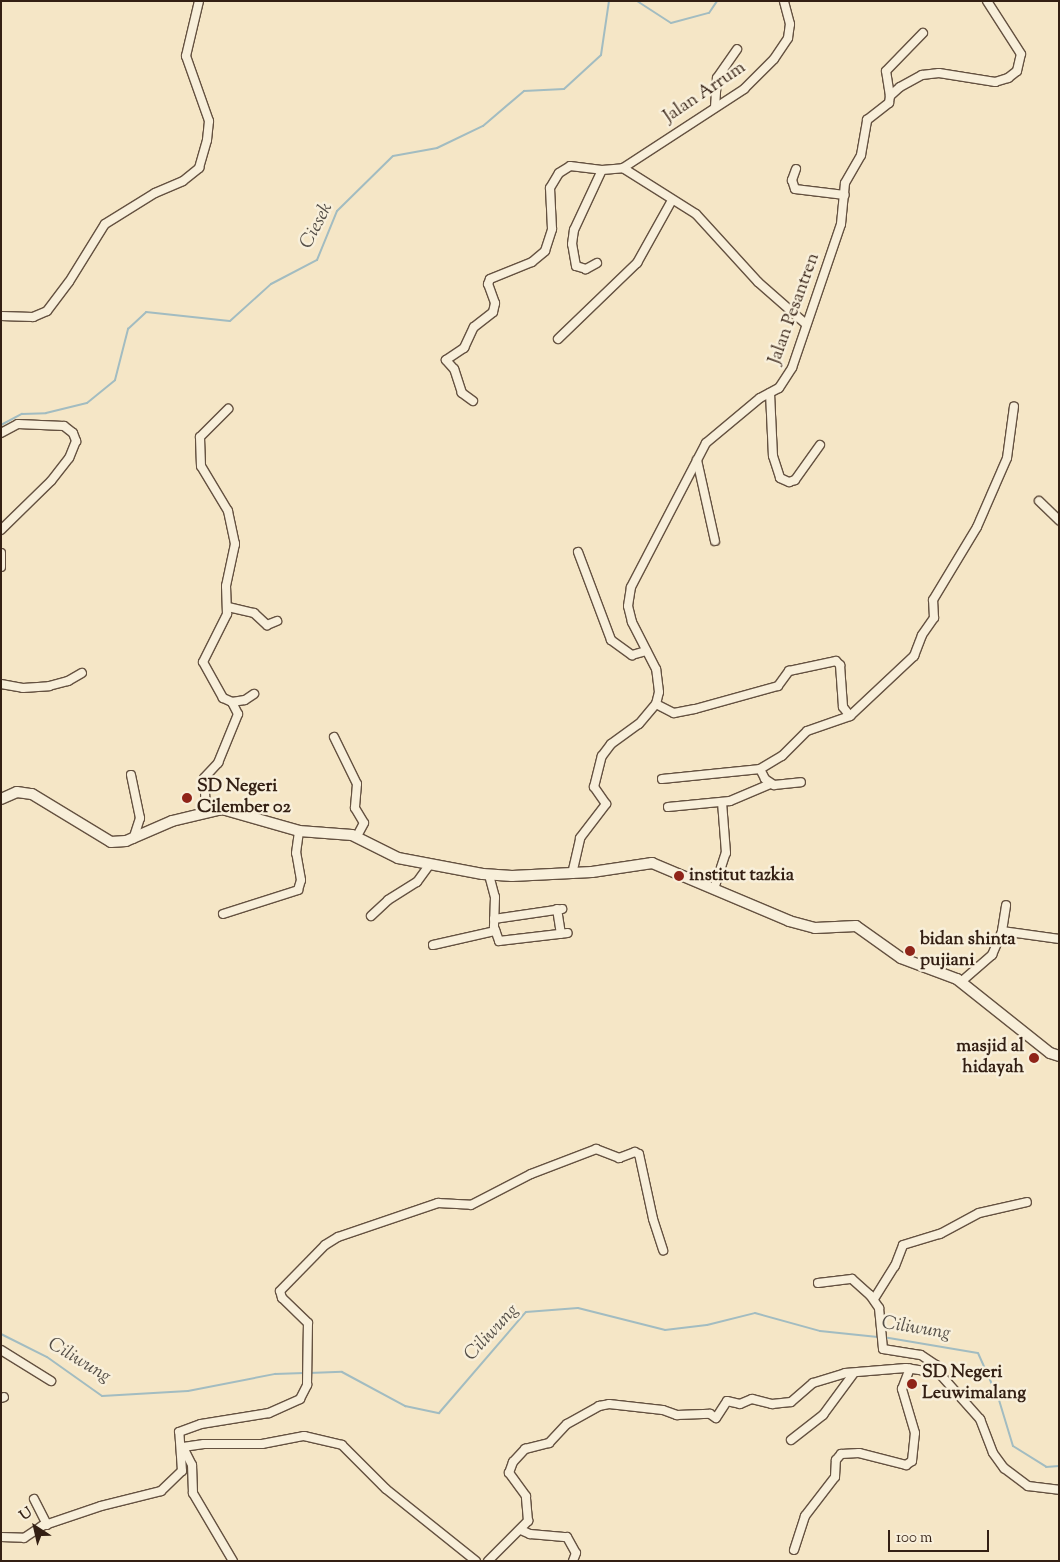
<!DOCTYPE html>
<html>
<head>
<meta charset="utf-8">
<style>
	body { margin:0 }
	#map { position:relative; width:1060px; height:1562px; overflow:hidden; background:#f5e6c6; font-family:"Sorts Mill Goudy",serif }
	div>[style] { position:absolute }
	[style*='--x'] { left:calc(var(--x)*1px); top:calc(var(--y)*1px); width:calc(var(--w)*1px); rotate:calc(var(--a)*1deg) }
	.stream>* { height:2px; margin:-1px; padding:0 1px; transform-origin:1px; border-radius:1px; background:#a2bcc1 }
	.roads { filter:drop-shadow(1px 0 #645140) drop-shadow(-1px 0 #645140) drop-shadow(0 1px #645140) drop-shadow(0 -1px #645140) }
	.street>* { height:8px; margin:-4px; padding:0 4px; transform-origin:4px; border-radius:4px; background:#f8efda }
	.secondary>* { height:10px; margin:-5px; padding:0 5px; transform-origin:5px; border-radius:5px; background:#f8efda }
	.dots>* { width:14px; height:14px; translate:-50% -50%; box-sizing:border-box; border:2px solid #f8efda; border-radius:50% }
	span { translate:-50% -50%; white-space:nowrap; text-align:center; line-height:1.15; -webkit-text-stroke:5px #f8efda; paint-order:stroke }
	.street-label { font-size:18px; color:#331f13 }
	.poi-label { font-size:18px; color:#331f13; font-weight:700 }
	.left { translate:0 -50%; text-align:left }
	.right { translate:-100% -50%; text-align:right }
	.water-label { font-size:19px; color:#544e47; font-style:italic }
	.frame { position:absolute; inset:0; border:2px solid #331f13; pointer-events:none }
	.north { position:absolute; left:10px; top:1502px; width:50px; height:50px; -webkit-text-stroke:4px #f8efda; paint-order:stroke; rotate:325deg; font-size:14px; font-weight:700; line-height:20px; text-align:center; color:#331f13 }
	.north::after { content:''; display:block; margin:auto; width:18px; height:22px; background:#331f13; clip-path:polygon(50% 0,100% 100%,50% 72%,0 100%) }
	.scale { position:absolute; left:888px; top:1530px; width:101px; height:22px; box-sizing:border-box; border:2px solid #331f13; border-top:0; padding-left:6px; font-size:15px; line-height:18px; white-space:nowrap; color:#331f13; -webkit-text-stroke:4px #f8efda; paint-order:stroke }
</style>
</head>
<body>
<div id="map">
	<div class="stream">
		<i style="--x:637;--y:1;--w:40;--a:32.9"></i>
		<i style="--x:671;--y:23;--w:39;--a:-15"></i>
		<i style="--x:709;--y:13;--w:14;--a:-56"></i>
		<i style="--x:1;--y:425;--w:24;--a:-28"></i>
		<i style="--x:22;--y:414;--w:24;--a:-2"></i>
		<i style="--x:46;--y:413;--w:42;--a:-13.7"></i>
		<i style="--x:87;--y:403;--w:36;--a:-39"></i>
		<i style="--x:115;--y:380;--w:53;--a:-75.7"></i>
		<i style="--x:128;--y:329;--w:25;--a:-43"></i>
		<i style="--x:146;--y:312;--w:84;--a:6.1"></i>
		<i style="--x:230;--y:321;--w:55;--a:-42.1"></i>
		<i style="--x:271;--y:284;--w:52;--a:-27.6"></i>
		<i style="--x:317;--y:260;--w:53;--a:-67.8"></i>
		<i style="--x:337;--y:211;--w:78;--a:-44.5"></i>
		<i style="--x:393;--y:156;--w:45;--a:-10.3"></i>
		<i style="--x:437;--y:148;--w:51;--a:-25.6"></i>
		<i style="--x:483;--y:126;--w:54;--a:-40.5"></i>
		<i style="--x:524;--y:91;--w:40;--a:-2.9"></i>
		<i style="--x:564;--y:89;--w:50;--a:-42.6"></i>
		<i style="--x:601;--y:55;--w:55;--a:-81.6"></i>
		<i style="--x:1;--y:1334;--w:51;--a:26.6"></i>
		<i style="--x:47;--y:1357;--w:67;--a:35.3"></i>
		<i style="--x:102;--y:1396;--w:86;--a:-3.3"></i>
		<i style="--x:188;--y:1391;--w:89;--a:-11.1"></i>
		<i style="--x:275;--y:1374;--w:29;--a:-2"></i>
		<i style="--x:883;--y:1337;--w:96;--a:9.6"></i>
		<i style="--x:978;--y:1353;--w:51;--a:65.9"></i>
		<i style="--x:999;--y:1400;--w:48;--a:73.1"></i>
		<i style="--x:1013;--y:1446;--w:39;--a:32"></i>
		<i style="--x:1046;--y:1467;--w:13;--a:-4"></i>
		<i style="--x:309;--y:1373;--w:33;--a:-2"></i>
		<i style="--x:342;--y:1372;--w:72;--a:28.4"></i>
		<i style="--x:405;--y:1406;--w:35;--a:12"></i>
		<i style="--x:439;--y:1413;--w:133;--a:-49.3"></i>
		<i style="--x:526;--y:1312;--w:52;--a:-4.4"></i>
		<i style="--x:578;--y:1308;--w:90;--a:14.2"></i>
		<i style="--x:665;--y:1330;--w:42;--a:-6.8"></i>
		<i style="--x:707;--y:1325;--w:49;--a:-14"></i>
		<i style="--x:755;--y:1313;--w:67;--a:15.5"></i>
		<i style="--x:820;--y:1331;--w:58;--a:5.9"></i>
	</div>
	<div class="roads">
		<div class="street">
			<i style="--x:890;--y:96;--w:25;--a:-99"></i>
			<i style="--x:886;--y:71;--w:53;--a:-45.8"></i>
			<i style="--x:715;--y:107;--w:29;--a:-86"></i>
			<i style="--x:717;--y:78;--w:35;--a:-55"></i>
			<i style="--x:623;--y:168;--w:86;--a:32.2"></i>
			<i style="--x:696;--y:214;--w:92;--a:47.6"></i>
			<i style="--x:758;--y:282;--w:64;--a:41.2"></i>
			<i style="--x:796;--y:169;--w:12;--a:110"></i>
			<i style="--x:792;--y:180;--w:9;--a:72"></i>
			<i style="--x:795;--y:189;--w:50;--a:6.8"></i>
			<i style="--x:597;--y:263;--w:13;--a:151"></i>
			<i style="--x:586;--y:269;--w:10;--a:-163"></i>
			<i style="--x:576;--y:266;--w:22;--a:-100"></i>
			<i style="--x:572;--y:244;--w:14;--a:-82"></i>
			<i style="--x:574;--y:230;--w:66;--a:-65"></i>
			<i style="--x:1;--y:316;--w:32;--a:2"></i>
			<i style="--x:33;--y:317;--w:15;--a:-23"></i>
			<i style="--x:47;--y:311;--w:36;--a:-53"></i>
			<i style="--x:69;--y:282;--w:68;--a:-58.2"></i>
			<i style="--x:105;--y:224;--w:59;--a:-31.8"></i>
			<i style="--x:155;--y:193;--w:30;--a:-23"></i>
			<i style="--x:183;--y:181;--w:21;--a:-39"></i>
			<i style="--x:199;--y:168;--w:29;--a:-74"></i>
			<i style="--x:207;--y:140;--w:19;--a:-84"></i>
			<i style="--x:209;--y:121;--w:69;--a:-109.5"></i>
			<i style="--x:186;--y:56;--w:57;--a:-76.7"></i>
			<i style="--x:558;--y:339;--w:110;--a:-43.9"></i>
			<i style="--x:637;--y:263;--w:72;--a:-60.9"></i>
			<i style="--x:770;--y:393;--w:63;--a:87.3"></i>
			<i style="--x:773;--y:456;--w:23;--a:72"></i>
			<i style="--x:780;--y:478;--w:10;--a:24"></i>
			<i style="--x:789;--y:482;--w:6;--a:-18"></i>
			<i style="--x:795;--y:480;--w:43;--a:-54.5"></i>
			<i style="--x:473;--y:401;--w:14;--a:-144"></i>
			<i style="--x:462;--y:393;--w:25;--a:-108"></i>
			<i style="--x:454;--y:369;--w:12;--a:-132"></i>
			<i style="--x:446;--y:360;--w:22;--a:-34"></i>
			<i style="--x:464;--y:348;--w:23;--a:-65"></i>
			<i style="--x:474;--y:327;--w:24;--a:-38"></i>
			<i style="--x:493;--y:312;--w:9;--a:-77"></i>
			<i style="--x:495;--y:303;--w:20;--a:-110"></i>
			<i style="--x:488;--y:284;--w:5;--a:-68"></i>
			<i style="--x:490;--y:279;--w:45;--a:-22"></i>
			<i style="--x:532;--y:262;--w:17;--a:-40"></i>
			<i style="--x:545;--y:251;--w:23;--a:-72"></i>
			<i style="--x:552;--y:229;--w:41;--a:-92.8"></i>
			<i style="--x:550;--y:188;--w:17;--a:-59"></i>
			<i style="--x:559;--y:173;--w:13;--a:-32"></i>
			<i style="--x:570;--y:166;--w:32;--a:7"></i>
			<i style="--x:602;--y:170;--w:21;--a:-5"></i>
			<i style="--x:623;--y:168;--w:145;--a:-33.1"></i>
			<i style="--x:744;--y:89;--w:42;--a:-45"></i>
			<i style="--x:774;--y:59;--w:25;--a:-56"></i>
			<i style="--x:788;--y:38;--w:14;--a:-82"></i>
			<i style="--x:790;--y:24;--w:24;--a:-105"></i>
			<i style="--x:1;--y:433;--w:19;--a:-28"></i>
			<i style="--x:18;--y:424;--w:46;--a:2.5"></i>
			<i style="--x:64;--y:426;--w:11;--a:38"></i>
			<i style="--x:73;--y:433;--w:9;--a:69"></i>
			<i style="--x:76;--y:441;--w:18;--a:112"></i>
			<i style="--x:69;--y:458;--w:29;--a:128"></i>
			<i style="--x:51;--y:481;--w:70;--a:135.6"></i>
			<i style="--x:697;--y:460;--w:83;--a:77.5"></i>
			<i style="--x:1039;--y:501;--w:28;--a:44"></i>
			<i style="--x:578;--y:552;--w:94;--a:69.4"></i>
			<i style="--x:611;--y:640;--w:26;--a:36"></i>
			<i style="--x:632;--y:655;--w:15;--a:-16"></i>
			<i style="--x:1;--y:553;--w:14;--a:90"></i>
			<i style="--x:228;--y:607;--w:27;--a:13"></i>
			<i style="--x:254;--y:613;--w:18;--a:43"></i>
			<i style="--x:267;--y:625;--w:11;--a:-22"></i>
			<i style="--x:1;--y:684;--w:22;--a:10"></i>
			<i style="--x:23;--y:688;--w:26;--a:-4"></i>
			<i style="--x:49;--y:686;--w:20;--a:-15"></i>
			<i style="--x:68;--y:681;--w:16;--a:-30"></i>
			<i style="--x:232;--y:702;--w:13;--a:-9"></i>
			<i style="--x:245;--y:700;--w:11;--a:-34"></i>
			<i style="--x:656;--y:704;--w:20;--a:27"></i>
			<i style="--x:674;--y:713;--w:21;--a:-11"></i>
			<i style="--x:695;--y:709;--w:86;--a:-15.5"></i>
			<i style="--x:778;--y:686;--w:19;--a:-54"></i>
			<i style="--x:789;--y:671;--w:48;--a:-12"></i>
			<i style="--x:836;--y:661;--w:6;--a:45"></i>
			<i style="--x:840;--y:665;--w:42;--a:85.9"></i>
			<i style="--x:843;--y:707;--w:11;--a:52"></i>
			<i style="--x:850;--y:716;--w:88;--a:-43.2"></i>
			<i style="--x:914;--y:656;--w:22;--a:-69"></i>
			<i style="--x:922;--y:635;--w:21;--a:-55"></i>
			<i style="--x:934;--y:618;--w:18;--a:-93"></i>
			<i style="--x:933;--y:600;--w:85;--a:-58.9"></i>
			<i style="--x:977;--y:527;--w:75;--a:-66.5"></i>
			<i style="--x:1007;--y:458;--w:52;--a:-82.3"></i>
			<i style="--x:334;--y:737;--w:52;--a:63.9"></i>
			<i style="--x:357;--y:784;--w:24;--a:95"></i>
			<i style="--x:355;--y:808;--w:17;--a:59"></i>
			<i style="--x:364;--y:823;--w:15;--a:118"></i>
			<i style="--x:760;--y:769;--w:11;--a:63"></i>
			<i style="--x:765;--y:779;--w:11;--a:34"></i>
			<i style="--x:774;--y:785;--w:27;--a:-6"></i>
			<i style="--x:131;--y:775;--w:44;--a:78.2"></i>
			<i style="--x:140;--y:818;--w:22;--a:108"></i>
			<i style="--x:662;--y:779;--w:99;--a:-5.8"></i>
			<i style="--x:760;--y:769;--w:26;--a:-31"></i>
			<i style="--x:782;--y:756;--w:35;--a:-45"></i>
			<i style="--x:807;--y:731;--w:46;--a:-19.2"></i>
			<i style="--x:668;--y:807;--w:62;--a:-5.5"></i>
			<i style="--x:730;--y:801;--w:43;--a:-23"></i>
			<i style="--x:206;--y:811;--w:33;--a:-93"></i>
			<i style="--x:204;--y:778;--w:21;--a:-47"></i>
			<i style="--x:218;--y:763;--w:53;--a:-67.8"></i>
			<i style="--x:238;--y:714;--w:13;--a:-117"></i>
			<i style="--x:232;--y:702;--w:10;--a:-156"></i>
			<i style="--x:223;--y:698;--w:41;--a:-119.1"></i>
			<i style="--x:203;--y:662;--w:54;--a:-63.4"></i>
			<i style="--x:227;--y:614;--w:28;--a:-92"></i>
			<i style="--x:226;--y:586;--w:43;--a:-77.9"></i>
			<i style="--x:235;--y:544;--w:34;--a:-102"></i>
			<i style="--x:228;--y:511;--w:52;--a:-121"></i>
			<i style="--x:201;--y:466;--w:29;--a:-92"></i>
			<i style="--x:200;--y:437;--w:40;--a:-45"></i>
			<i style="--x:572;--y:874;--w:37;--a:-77"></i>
			<i style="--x:580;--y:838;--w:43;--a:-52.6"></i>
			<i style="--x:606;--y:804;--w:21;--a:-125"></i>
			<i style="--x:594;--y:787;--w:32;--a:-76"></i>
			<i style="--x:602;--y:756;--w:15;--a:-53"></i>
			<i style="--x:611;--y:744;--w:34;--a:-36"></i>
			<i style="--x:639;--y:724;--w:26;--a:-50"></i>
			<i style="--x:656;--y:704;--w:12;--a:-76"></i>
			<i style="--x:659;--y:692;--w:23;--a:-97"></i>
			<i style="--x:656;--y:669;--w:53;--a:-117.1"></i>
			<i style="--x:632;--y:622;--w:16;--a:-104"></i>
			<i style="--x:628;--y:606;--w:19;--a:-81"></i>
			<i style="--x:631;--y:587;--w:162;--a:-62.5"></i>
			<i style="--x:706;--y:443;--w:70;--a:-39.8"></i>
			<i style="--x:760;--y:398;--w:21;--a:-28"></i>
			<i style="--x:779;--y:388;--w:24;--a:-57"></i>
			<i style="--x:792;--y:368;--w:152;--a:-71.2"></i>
			<i style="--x:841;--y:224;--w:41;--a:-84.4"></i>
			<i style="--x:845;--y:183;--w:32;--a:-60"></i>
			<i style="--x:861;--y:155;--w:36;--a:-80"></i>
			<i style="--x:867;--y:120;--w:28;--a:-38"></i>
			<i style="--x:889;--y:103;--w:7;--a:-82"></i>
			<i style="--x:890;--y:96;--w:13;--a:-42"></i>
			<i style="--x:900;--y:87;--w:25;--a:-29"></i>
			<i style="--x:922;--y:75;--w:17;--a:-7"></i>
			<i style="--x:939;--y:73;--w:57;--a:9.1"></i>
			<i style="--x:995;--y:82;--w:14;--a:-17"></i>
			<i style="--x:1008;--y:78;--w:11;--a:-38"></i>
			<i style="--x:1017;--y:71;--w:17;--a:-77"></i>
			<i style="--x:1021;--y:54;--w:63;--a:-122.7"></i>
			<i style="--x:489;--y:875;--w:23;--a:75"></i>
			<i style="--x:495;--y:897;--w:30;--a:92"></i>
			<i style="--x:494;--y:927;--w:15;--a:70"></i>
			<i style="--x:499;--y:941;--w:69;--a:-6.6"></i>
			<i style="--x:714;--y:889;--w:38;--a:-72"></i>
			<i style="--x:726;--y:853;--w:51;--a:-94.5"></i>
			<i style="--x:557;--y:909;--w:25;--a:81"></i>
			<i style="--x:223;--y:914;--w:79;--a:-17.7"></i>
			<i style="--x:298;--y:890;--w:10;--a:-73"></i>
			<i style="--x:301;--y:880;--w:27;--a:-100"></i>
			<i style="--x:296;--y:853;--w:22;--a:-82"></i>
			<i style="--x:371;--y:916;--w:23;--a:-43"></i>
			<i style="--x:388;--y:900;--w:34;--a:-32"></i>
			<i style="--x:417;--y:882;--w:22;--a:-54"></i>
			<i style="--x:494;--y:919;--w:69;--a:-8.4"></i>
			<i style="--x:1002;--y:931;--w:58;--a:8"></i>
			<i style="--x:433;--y:945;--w:64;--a:-12.7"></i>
			<i style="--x:962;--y:981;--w:40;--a:-41"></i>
			<i style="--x:992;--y:955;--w:26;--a:-67"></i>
			<i style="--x:1002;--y:931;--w:26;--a:-81"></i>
			<i style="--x:818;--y:1283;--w:34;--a:-7"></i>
			<i style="--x:852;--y:1279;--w:24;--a:42"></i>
			<i style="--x:870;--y:1295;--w:16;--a:55"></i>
			<i style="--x:879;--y:1308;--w:41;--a:84.4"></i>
			<i style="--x:883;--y:1349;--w:38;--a:9"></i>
			<i style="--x:921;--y:1355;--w:18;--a:34"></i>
			<i style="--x:936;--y:1365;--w:9;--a:69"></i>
			<i style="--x:874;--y:1299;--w:39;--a:-58"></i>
			<i style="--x:895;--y:1266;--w:22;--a:-69"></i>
			<i style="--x:903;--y:1245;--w:39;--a:-17"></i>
			<i style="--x:940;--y:1234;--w:44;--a:-28.3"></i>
			<i style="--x:979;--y:1213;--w:49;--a:-12.9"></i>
			<i style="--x:1;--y:1350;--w:59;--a:31.8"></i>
			<i style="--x:1;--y:1398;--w:3;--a:-18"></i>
			<i style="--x:791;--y:1440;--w:41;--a:-38"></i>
			<i style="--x:823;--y:1415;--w:52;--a:-53.6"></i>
			<i style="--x:34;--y:1499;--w:29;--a:63"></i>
			<i style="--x:521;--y:1530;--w:10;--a:24"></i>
			<i style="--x:530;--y:1534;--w:37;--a:5"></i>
			<i style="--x:567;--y:1537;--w:18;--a:61"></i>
			<i style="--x:576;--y:1553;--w:9;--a:111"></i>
			<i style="--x:1;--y:1537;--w:23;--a:2"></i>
			<i style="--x:24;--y:1538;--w:22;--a:-34"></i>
			<i style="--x:42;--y:1526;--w:62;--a:-18.7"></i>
			<i style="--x:101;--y:1506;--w:62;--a:-14"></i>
			<i style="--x:161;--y:1491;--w:29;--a:-44"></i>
			<i style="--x:182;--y:1471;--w:39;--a:-94"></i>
			<i style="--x:179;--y:1432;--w:23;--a:-20"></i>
			<i style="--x:201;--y:1424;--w:69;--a:-9.2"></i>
			<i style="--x:269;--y:1413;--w:34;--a:-24"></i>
			<i style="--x:300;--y:1399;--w:16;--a:-63"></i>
			<i style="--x:307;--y:1385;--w:62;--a:-89.1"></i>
			<i style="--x:308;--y:1323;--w:36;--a:-136"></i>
			<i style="--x:282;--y:1298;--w:7;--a:-106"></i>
			<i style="--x:280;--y:1291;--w:64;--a:-45.6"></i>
			<i style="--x:325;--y:1245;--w:15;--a:-32"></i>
			<i style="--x:338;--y:1237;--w:106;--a:-18.8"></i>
			<i style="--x:438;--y:1203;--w:33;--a:3"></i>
			<i style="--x:471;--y:1205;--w:68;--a:-27.3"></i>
			<i style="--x:531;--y:1174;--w:70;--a:-21"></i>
			<i style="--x:596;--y:1149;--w:25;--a:21"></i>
			<i style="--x:619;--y:1158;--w:17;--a:-21"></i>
			<i style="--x:635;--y:1152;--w:4;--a:27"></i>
			<i style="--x:639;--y:1154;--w:66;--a:77.8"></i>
			<i style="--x:653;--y:1219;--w:33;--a:72"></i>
			<i style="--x:794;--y:1550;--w:36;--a:-72"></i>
			<i style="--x:805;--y:1516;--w:49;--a:-52.4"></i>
			<i style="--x:835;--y:1477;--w:17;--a:-87"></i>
			<i style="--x:836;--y:1460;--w:8;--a:-50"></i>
			<i style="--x:841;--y:1454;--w:18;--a:-3"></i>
			<i style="--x:859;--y:1453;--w:49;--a:14.3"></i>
			<i style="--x:906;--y:1465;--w:7;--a:-34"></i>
			<i style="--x:912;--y:1461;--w:28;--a:-84"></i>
			<i style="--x:915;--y:1433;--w:46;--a:-106.5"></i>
			<i style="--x:902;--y:1389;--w:22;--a:-69"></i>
			<i style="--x:233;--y:1561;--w:79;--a:-120.5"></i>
			<i style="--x:193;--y:1493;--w:28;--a:-92"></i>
			<i style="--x:192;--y:1465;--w:20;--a:-117"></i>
			<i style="--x:183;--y:1447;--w:21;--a:-8"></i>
			<i style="--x:204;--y:1444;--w:58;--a:0"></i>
			<i style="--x:262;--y:1444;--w:43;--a:-10.8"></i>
			<i style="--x:304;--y:1436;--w:39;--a:13"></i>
			<i style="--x:342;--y:1445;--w:62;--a:45"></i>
			<i style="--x:386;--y:1489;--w:115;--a:38.7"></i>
			<i style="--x:488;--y:1561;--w:57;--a:-45"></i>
			<i style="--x:528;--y:1521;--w:25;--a:-95"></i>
			<i style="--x:526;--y:1496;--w:29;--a:-126"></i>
			<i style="--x:509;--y:1473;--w:12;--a:-70"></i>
			<i style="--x:513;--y:1462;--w:18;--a:-47"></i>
			<i style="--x:525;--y:1449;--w:25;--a:-14"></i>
			<i style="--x:549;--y:1443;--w:26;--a:-47"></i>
			<i style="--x:567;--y:1424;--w:37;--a:-29"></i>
			<i style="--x:599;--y:1406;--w:10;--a:-11"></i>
			<i style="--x:609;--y:1404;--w:54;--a:6.3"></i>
			<i style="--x:663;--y:1410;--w:15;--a:20"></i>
			<i style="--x:677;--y:1415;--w:33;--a:-2"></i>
			<i style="--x:710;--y:1414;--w:7;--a:34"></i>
			<i style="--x:716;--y:1418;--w:20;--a:-57"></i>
			<i style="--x:727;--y:1401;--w:13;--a:13"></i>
			<i style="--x:740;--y:1404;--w:13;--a:-23"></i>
			<i style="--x:752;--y:1399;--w:21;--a:14"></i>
			<i style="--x:772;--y:1404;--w:19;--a:-6"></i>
			<i style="--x:791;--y:1402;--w:29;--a:-41"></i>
			<i style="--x:813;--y:1383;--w:34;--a:-17"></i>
			<i style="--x:845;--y:1373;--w:61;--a:-4.7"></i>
			<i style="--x:906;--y:1368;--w:33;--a:9"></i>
			<i style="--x:939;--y:1373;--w:62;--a:48.3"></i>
			<i style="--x:980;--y:1419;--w:36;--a:69"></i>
			<i style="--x:993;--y:1453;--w:19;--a:54"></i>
			<i style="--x:1004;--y:1468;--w:30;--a:37"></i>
			<i style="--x:1028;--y:1486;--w:31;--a:7"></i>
		</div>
		<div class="secondary">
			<i style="--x:1;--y:799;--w:17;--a:-24"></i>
			<i style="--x:17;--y:792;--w:15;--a:8"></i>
			<i style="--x:32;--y:794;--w:92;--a:31.3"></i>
			<i style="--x:111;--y:842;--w:15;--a:-4"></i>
			<i style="--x:126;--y:841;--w:50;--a:-23.5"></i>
			<i style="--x:172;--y:821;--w:51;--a:-13.5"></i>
			<i style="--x:222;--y:809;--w:80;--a:15.9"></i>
			<i style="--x:299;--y:831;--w:53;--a:4.3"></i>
			<i style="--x:352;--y:835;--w:51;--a:26.6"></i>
			<i style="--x:398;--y:858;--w:86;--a:10.7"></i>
			<i style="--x:483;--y:874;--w:29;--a:4"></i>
			<i style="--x:512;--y:876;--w:80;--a:-2.9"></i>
			<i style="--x:592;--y:872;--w:61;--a:-8.5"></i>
			<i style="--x:652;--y:863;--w:149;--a:22.9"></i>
			<i style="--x:789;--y:921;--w:27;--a:15"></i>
			<i style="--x:815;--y:928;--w:41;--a:-2.8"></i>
			<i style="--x:856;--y:926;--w:55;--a:35.4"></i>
			<i style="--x:901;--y:958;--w:60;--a:20.6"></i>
			<i style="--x:957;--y:979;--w:119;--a:38.5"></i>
			<i style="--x:1050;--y:1053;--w:9;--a:18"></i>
		</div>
	</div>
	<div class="dots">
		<i style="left:187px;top:798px;background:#8f2418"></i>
		<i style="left:679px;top:876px;background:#8f2418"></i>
		<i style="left:910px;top:951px;background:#8f2418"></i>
		<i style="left:1034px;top:1058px;background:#8f2418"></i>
		<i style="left:912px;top:1384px;background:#8f2418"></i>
	</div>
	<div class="street-label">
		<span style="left:705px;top:93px;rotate:-34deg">Jalan Arrum</span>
		<span style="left:795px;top:309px;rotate:-70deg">Jalan Pesantren</span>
	</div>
	<div class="poi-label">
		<span class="left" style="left:197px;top:798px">SD Negeri<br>Cilember 02</span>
		<span class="left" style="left:689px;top:876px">institut tazkia</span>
		<span class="left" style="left:920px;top:951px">bidan shinta<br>pujiani</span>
		<span class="right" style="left:1024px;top:1058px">masjid al<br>hidayah</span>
		<span class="left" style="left:922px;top:1384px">SD Negeri<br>Leuwimalang</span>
	</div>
	<div class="water-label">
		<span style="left:317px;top:226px;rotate:-62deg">Ciesek</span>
		<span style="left:916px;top:1329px;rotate:9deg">Ciliwung</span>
		<span style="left:492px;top:1333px;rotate:-47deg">Ciliwung</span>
		<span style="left:79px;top:1361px;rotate:31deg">Ciliwung</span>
	</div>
	<div class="frame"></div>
	<div class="north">U</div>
	<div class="scale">100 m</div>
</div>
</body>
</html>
